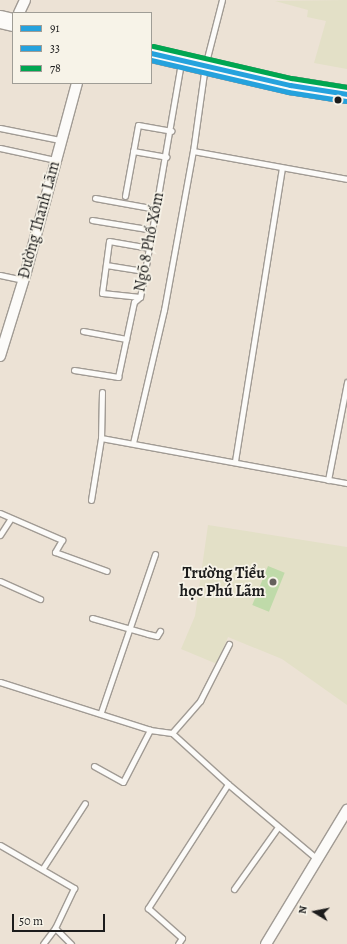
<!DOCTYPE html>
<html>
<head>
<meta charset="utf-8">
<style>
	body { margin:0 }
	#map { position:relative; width:347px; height:944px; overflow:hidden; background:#ece2d5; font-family:Alegreya,serif }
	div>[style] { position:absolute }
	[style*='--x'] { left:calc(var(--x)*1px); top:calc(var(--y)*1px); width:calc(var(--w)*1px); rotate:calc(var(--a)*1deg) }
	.built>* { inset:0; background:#e3e0c7 }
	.green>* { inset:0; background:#bfdaa9; transform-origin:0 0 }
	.roads { filter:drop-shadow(1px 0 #a19b94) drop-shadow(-1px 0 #a19b94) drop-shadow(0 1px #a19b94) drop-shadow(0 -1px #a19b94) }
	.service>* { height:5px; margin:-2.5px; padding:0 2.5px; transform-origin:2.5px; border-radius:2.5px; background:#fcfbf9 }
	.minor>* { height:10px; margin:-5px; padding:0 5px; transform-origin:5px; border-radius:5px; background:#fcfbf9 }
	.trunk>* { height:17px; margin:-8.5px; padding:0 8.5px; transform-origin:8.5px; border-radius:8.5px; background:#fcfbf9 }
	.bus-1>* { height:5px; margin:-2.5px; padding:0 2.5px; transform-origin:2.5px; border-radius:2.5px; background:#25a2dd }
	.bus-2>* { height:5px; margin:-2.5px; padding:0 2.5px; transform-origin:2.5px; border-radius:2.5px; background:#25a2dd }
	.bus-3>* { height:5px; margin:-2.5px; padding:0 2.5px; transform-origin:2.5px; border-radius:2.5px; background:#00a651 }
	.dots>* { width:11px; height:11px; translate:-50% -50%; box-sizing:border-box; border:2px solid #f7f3e8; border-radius:50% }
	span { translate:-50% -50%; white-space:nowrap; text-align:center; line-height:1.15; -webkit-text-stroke:3.5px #f7f3e8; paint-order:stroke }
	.street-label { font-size:16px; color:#1c1c1c }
	.poi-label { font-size:16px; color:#1c1c1c; font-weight:700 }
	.right { translate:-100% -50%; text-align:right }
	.legend { position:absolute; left:12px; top:12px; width:140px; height:72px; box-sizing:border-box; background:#f7f3e8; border:1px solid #9f9d96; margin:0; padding:5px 7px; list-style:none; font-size:12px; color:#1c1c1c }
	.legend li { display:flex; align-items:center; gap:8px; height:20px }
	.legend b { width:20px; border:1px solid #9f9d96 }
	.north { position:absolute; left:295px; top:892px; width:40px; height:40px; -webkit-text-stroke:3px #f7f3e8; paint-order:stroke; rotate:280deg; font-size:11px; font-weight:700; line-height:16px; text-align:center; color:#1c1c1c }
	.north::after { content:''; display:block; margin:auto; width:14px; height:18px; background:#1c1c1c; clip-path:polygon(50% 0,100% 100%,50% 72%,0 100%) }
	.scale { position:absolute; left:12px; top:914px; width:93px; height:18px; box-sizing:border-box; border:2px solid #1c1c1c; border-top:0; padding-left:5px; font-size:12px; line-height:14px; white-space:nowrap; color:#1c1c1c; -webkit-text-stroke:3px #f7f3e8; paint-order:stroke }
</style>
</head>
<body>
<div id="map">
	<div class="built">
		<i style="clip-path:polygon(347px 0,347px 69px,314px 63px,326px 21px,307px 17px,308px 10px,275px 1px)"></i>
		<i style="clip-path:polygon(208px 525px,347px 547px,347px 705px,282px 659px,228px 637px,217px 664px,181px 649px,195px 616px)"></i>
	</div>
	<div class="green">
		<i style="left:268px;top:566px;width:18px;height:42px;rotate:22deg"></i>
	</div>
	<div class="roads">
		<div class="service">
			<i style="--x:0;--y:128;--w:61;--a:11.3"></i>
			<i style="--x:0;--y:148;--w:56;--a:12.3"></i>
			<i style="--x:133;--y:151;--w:34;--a:10"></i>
			<i style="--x:193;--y:151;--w:157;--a:10.3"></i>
			<i style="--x:125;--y:196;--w:72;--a:-79.6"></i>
			<i style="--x:138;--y:125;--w:34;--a:10"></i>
			<i style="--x:95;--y:198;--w:62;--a:10.2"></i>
			<i style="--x:92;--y:220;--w:62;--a:9.3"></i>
			<i style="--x:106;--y:265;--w:39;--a:9"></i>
			<i style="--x:0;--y:275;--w:24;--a:12"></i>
			<i style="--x:140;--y:297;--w:38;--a:-174"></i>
			<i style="--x:102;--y:293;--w:52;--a:-82.3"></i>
			<i style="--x:109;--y:241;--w:41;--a:9.9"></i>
			<i style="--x:83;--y:331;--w:44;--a:10.5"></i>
			<i style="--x:74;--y:370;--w:45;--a:9"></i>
			<i style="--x:118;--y:377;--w:77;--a:-78"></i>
			<i style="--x:134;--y:302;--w:8;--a:-40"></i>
			<i style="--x:140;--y:297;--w:26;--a:-79"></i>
			<i style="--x:145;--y:271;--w:211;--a:-80.2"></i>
			<i style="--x:102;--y:392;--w:46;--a:91.2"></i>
			<i style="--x:101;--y:438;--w:250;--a:10.4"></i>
			<i style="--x:133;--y:443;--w:137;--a:-76.9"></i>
			<i style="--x:164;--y:310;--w:162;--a:-79.7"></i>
			<i style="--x:193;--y:151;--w:86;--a:-82"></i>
			<i style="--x:205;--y:66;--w:68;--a:-75.6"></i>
			<i style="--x:235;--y:461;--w:297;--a:-80.9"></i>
			<i style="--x:328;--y:480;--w:100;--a:-79"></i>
			<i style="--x:91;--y:500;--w:63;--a:-80.8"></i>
			<i style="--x:0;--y:513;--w:68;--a:23.5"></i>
			<i style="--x:62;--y:540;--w:14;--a:120"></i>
			<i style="--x:55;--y:552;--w:55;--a:20.1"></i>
			<i style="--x:0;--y:535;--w:20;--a:-57"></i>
			<i style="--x:0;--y:581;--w:44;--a:24.2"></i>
			<i style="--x:92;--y:618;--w:58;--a:15.9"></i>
			<i style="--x:148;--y:634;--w:9;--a:13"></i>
			<i style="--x:157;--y:636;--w:6;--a:-59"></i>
			<i style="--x:0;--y:682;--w:157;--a:17.7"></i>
			<i style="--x:150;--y:730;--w:22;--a:8"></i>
			<i style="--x:172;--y:733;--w:76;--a:42.3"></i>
			<i style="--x:228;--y:784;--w:148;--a:122.8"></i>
			<i style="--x:148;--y:908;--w:45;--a:41.4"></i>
			<i style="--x:182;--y:938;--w:7;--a:124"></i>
			<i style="--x:101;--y:712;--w:167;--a:-71.1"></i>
			<i style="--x:172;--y:733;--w:43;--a:-48.8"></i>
			<i style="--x:200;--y:701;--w:64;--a:-63"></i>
			<i style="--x:94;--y:766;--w:33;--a:29"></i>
			<i style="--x:123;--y:782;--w:59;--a:-62.6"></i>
			<i style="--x:228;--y:784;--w:116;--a:40.1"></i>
			<i style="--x:0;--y:845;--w:86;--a:30.2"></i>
			<i style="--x:74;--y:888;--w:44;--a:115.4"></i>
			<i style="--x:55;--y:928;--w:20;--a:127"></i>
			<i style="--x:43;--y:868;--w:77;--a:-57.1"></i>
			<i style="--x:234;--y:889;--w:76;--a:-54.6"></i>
			<i style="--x:55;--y:928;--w:23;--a:45"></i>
		</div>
		<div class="minor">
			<i style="--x:19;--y:13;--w:14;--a:-65"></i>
			<i style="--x:0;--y:356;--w:88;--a:-72.8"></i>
			<i style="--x:26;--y:272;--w:196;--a:-74.9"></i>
			<i style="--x:266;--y:944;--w:157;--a:-58.8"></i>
		</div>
		<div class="trunk">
			<i style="--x:0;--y:19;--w:13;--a:13"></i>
			<i style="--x:151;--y:53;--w:143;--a:13"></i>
			<i style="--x:290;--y:85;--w:58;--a:9"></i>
		</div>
	</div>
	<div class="bus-1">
		<i style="--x:151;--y:53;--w:143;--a:13"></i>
		<i style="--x:290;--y:85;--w:58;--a:9"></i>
	</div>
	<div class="bus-2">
		<i style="--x:151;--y:60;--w:141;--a:13.1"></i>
		<i style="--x:288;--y:92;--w:59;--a:8.8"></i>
	</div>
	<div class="bus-3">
		<i style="--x:153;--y:46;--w:142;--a:13.1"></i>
		<i style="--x:291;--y:78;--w:57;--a:9.1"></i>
	</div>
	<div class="dots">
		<i style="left:338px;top:100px;background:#1c1c1c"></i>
		<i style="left:273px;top:582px;background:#65615d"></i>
	</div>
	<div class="street-label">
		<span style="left:39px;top:220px;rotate:-75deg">Đường Thanh Lãm</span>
		<span style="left:149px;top:242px;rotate:-79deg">Ngõ 8 Phố Xốm</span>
	</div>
	<div class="poi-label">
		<span class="right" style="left:265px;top:582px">Trường Tiểu<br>học Phú Lãm</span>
	</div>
	<ul class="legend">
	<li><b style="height:5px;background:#25a2dd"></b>91</li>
	<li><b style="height:5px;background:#25a2dd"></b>33</li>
	<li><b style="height:5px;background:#00a651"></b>78</li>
	</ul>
	<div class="north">N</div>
	<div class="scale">50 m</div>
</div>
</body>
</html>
